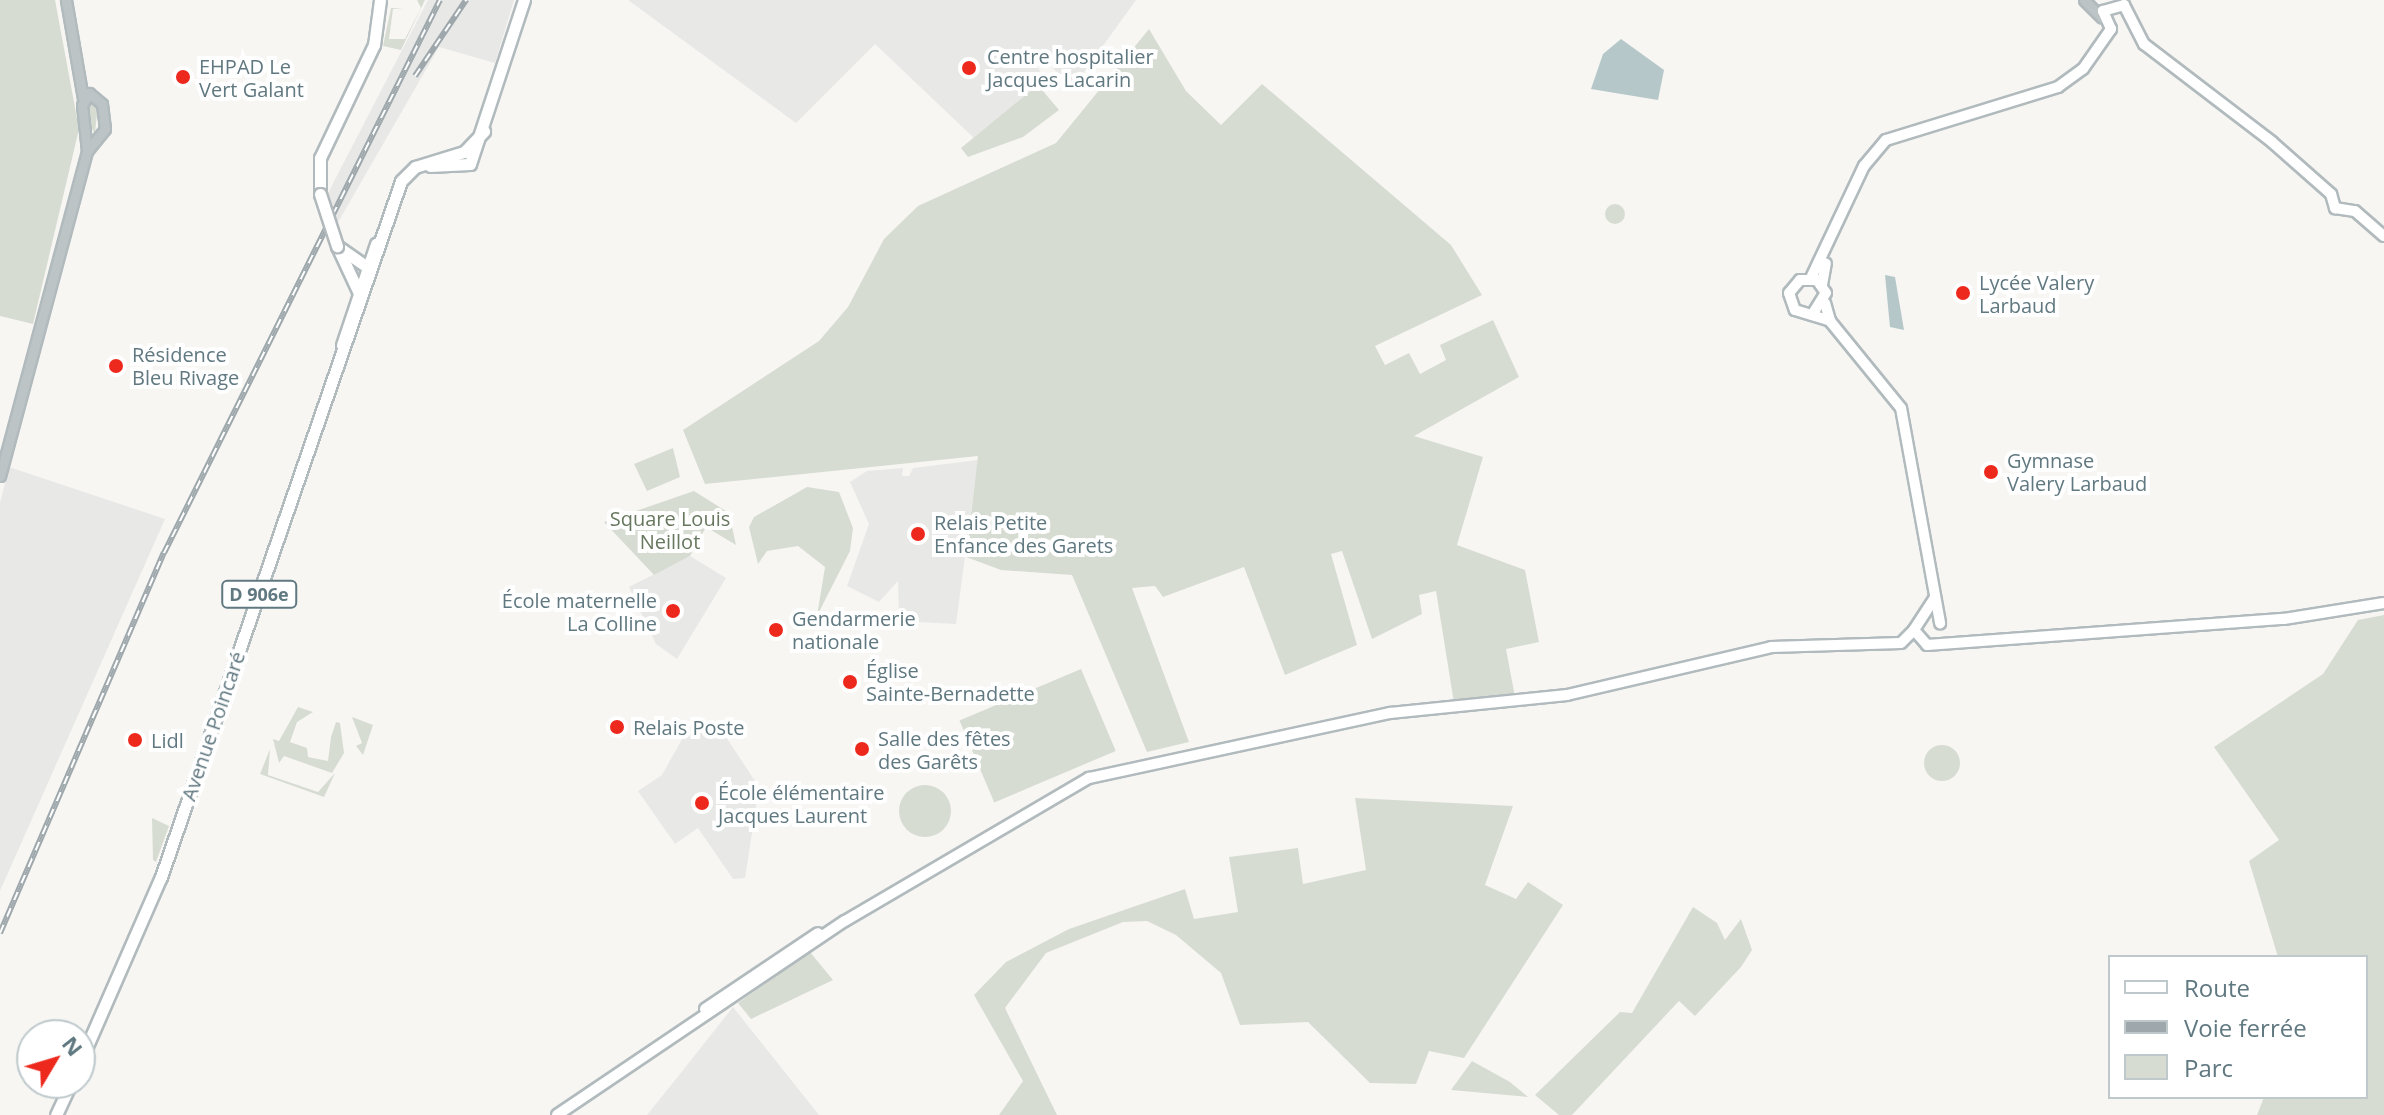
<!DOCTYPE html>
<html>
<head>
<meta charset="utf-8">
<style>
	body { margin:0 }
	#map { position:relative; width:2384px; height:1115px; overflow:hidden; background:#f7f6f3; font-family:"Open Sans",sans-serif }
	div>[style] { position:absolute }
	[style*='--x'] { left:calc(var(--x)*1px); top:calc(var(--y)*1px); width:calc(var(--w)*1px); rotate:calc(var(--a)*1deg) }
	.built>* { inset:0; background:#e8e8e7 }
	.green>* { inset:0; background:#d7dcd2; transform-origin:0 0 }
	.round { border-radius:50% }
	.water>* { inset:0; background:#b5c7c9 }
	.roads { filter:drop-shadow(2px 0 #b1babd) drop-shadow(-2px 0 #b1babd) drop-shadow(0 2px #b1babd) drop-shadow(0 -2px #b1babd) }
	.tertiary>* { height:9px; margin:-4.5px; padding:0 4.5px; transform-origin:4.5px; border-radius:4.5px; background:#bdc4c6 }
	.secondary>* { height:10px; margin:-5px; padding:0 5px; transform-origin:5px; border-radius:5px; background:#fff }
	.primary>* { height:11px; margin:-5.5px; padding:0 5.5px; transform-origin:5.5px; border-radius:5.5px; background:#fff }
	.rail>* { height:6px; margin-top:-3px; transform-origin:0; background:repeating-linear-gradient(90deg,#fff 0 9px,#9ea8ac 0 18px); box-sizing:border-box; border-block:2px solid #9ea8ac }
	.bridges { filter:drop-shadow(2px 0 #b2b9bc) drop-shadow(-2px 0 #b2b9bc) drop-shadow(0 2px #b2b9bc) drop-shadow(0 -2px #b2b9bc) }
	.primary-bridge>* { height:11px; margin:-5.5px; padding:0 5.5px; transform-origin:5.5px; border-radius:5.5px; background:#fff }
	.dots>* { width:22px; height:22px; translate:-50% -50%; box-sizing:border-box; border:4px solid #fff; border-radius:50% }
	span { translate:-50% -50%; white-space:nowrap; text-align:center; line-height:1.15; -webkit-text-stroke:8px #fff; paint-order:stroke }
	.shield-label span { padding:2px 6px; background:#fff; border:2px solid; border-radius:6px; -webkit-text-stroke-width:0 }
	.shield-label { font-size:18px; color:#607880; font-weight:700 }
	.poi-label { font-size:20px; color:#607880 }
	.left { translate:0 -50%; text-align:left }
	.right { translate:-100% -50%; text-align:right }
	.park-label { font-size:20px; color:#68785f }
	.street-label { font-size:20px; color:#607880 }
	.legend { position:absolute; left:2108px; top:955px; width:260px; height:144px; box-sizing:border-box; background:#fff; border:2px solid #bfc9cc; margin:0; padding:10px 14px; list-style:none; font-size:24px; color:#607880 }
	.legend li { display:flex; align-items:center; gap:16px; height:40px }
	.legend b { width:40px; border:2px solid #bfc9cc }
	.north { position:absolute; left:16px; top:1019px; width:80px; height:80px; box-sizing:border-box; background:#fff; border:2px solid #bfc9cc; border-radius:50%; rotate:52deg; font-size:22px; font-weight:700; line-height:32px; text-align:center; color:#607880 }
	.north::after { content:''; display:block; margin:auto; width:28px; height:36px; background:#ed291d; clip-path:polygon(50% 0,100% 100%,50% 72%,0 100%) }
</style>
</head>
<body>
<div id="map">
	<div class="built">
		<i style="clip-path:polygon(428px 0,514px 0,495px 63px,439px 47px,337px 224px,328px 193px)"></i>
		<i style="clip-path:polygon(628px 0,1136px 0,1074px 86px,1033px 52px,1043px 81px,974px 138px,875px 44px,796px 123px)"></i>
		<i style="clip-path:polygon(978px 460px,956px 624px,899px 621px,898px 581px,879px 602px,847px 586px,869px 524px,850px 482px,867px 471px,903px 468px,902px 476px,909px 476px,913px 468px)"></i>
		<i style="clip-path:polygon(9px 467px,165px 519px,0 891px,0 503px)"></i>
		<i style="clip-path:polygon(690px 556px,726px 578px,677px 659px,656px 644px,629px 587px)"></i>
		<i style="clip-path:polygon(690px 725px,722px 731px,759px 787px,745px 878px,733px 879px,698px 828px,675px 844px,638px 791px,662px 775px)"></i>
		<i style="clip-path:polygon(733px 1007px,819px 1115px,647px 1115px,680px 1074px)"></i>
	</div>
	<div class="green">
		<i style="clip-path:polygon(0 0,55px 0,79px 129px,33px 324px,0 316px)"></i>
		<i style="clip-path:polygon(417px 0,425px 0,401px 50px,383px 46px,391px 8px,403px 8px,393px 9px,389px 39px,405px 39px,421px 8px)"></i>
		<i style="clip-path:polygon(1149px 29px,1186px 91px,1221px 125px,1262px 84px,1451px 245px,1482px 295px,1375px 346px,1385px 365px,1409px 353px,1420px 374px,1446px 360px,1440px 345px,1493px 320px,1519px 377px,1414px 436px,1483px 457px,1457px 545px,1525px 570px,1539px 642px,1506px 649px,1515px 697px,1454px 703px,1436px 591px,1419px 595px,1422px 614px,1372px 639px,1342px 551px,1331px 554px,1357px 645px,1285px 675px,1244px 567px,1163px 597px,1155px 586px,1132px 588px,1189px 742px,1147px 752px,1072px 575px,1001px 570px,966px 557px,978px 456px,705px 484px,683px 430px,819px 341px,848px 307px,884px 239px,918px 206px,1056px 143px)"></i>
		<i style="clip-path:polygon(1038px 85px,1059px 110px,1023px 137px,968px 157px,961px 148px)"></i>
		<i style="clip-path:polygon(88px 98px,98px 105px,95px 133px,87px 123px)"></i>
		<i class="round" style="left:1605px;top:204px;width:20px;height:20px"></i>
		<i style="clip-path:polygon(673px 448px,680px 477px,647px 491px,634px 464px)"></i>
		<i style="clip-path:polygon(807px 487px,839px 492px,853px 528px,850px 551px,817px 616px,825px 567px,798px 546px,767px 551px,758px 564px,749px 527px,754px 517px)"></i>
		<i style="clip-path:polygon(694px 491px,729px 513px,736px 545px,706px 527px,690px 556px,654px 575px,604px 522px)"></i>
		<i style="clip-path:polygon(2384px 615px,2384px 1115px,2257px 1115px,2264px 1097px,2366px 1097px,2366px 957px,2278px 957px,2249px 861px,2279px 840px,2214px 747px,2323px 674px,2358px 620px)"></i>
		<i style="left:1081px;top:669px;width:89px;height:132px;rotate:67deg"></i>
		<i style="clip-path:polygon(298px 707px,313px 712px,297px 722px,290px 742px,307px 748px,308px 757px,328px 761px,331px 737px,336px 722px,340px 723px,344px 753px,332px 773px,284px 756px,279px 763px,273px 739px,279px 741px)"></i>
		<i style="clip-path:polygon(352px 717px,373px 725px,363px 755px,356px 746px,362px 743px)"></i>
		<i class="round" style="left:1924px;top:745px;width:36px;height:36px"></i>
		<i style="clip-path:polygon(270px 749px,268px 775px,318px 792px,335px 773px,324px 797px,260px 774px)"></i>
		<i class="round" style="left:899px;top:785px;width:52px;height:52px"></i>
		<i style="clip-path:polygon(1355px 798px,1513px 806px,1485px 885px,1516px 899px,1528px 882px,1563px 905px,1464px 1058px,1429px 1051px,1416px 1084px,1370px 1083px,1308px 1022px,1240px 1025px,1221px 973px,1176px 935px,1147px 921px,1123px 922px,1046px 953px,1005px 1008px,1057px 1115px,999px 1115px,1023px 1081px,974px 995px,1006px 962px,1069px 929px,1185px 889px,1194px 919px,1238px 912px,1229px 857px,1298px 848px,1303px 884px,1366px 870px)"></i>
		<i style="clip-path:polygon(152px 818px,169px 826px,156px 862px,153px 860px)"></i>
		<i style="clip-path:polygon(1693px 907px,1717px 923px,1725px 940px,1741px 919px,1752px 950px,1741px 967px,1695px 1016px,1679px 1001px,1572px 1115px,1559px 1115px,1535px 1095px,1620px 1012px,1632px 1013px)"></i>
		<i style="clip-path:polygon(810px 952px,833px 980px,751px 1019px,738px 1003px)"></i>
		<i style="clip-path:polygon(1472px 1061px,1510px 1082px,1528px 1097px,1451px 1090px)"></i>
	</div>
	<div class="water">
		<i style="clip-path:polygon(1621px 39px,1664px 70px,1658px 100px,1591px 89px,1603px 54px)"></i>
		<i style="clip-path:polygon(1885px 275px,1895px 277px,1904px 330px,1890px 327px)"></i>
	</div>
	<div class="roads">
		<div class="tertiary">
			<i style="--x:66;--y:0;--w:99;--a:80.2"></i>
			<i style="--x:2084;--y:0;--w:25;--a:45"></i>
			<i style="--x:0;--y:476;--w:336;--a:-75"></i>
			<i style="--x:87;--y:151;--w:46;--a:-96.2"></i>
			<i style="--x:82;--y:105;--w:14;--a:-60"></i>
			<i style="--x:89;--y:93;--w:17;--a:40"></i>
			<i style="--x:102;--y:104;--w:25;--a:83"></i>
			<i style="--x:105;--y:129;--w:28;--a:129"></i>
		</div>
		<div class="secondary">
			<i style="--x:2124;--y:5;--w:44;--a:62.9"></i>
			<i style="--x:2144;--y:44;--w:161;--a:37.4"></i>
			<i style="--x:2272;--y:142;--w:79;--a:41.4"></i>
			<i style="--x:2331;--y:194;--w:15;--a:74"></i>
			<i style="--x:2335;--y:208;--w:20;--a:9"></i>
			<i style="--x:2355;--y:211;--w:38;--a:41"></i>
			<i style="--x:2111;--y:29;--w:20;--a:-114"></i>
			<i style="--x:2103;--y:11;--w:22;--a:-16"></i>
			<i style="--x:1811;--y:278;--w:124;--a:-64.7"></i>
			<i style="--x:1864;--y:166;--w:34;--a:-50"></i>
			<i style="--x:1886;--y:140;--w:180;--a:-17.1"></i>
			<i style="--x:2058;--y:87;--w:31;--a:-36"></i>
			<i style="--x:2083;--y:69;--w:49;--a:-55"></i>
			<i style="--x:1822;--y:285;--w:22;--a:-80"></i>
			<i style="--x:1825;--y:303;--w:19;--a:74"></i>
			<i style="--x:1830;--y:321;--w:112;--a:50.8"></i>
			<i style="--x:1901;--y:408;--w:219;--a:79.7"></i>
			<i style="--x:1812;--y:315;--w:26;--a:-58"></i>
			<i style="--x:1826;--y:293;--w:16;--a:-125"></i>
			<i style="--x:1817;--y:280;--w:17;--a:180"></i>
			<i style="--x:1800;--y:280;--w:17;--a:130"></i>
			<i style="--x:1789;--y:293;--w:18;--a:71"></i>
			<i style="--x:1795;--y:310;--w:37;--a:17"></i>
			<i style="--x:1934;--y:599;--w:37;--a:123"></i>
			<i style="--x:1914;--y:630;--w:20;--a:49"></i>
			<i style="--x:1927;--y:645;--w:358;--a:-4.2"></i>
			<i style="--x:2284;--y:619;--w:101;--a:-9.1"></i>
			<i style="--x:705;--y:1009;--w:136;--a:-33.9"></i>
			<i style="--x:557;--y:1115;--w:347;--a:-34"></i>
			<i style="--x:845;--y:921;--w:283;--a:-30.4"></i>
			<i style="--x:1089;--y:778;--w:308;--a:-12.2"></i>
			<i style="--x:1390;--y:713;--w:178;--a:-5.8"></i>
			<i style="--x:1567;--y:695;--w:210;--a:-13.2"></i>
			<i style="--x:1771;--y:647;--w:130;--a:-1.8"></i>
			<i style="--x:1901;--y:643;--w:18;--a:-45"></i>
		</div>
		<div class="primary">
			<i style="--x:430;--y:166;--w:40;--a:-2.9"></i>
			<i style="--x:470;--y:164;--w:173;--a:-71.8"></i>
			<i style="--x:320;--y:194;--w:36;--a:-90"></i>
			<i style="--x:320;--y:158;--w:125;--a:-64.5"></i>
			<i style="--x:374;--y:45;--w:45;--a:-82.4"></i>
			<i style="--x:337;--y:246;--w:50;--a:65"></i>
			<i style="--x:337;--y:246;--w:35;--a:35"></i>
			<i style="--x:342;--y:345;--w:107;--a:-71.4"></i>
			<i style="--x:80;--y:1062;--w:202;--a:-66.4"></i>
			<i style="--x:161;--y:877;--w:736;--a:-70.97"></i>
			<i style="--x:401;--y:181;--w:20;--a:-45"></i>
			<i style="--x:415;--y:167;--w:51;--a:-17"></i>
			<i style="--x:464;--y:152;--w:29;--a:-46"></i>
			<i style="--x:56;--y:1115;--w:35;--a:-65"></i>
		</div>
	</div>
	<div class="rail">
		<i style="--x:415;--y:76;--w:92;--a:-56.1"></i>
		<i style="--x:0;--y:933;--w:414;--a:-66.7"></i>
		<i style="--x:164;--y:553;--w:618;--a:-63.48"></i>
	</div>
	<div class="bridges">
		<div class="primary-bridge">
			<i style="--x:320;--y:194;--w:55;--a:71.9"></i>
		</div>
	</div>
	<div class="dots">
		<i style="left:969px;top:68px;background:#ed291d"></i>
		<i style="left:183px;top:77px;background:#ed291d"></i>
		<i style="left:1963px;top:293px;background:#ed291d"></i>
		<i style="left:116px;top:366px;background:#ed291d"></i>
		<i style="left:1991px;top:472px;background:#ed291d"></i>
		<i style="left:918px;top:534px;background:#ed291d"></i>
		<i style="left:673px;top:611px;background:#ed291d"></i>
		<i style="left:776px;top:630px;background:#ed291d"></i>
		<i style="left:850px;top:682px;background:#ed291d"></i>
		<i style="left:617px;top:727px;background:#ed291d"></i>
		<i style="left:135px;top:740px;background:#ed291d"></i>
		<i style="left:862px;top:749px;background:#ed291d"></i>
		<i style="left:702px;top:803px;background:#ed291d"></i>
	</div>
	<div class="shield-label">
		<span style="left:259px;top:594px">D 906e</span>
	</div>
	<div class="poi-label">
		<span class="left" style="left:987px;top:68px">Centre hospitalier<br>Jacques Lacarin</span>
		<span class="left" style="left:199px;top:78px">EHPAD Le<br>Vert Galant</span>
		<span class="left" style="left:1979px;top:294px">Lycée Valery<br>Larbaud</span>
		<span class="left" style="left:132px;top:366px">Résidence<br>Bleu Rivage</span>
		<span class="left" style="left:2007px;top:472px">Gymnase<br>Valery Larbaud</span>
		<span class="left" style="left:934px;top:534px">Relais Petite<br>Enfance des Garets</span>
		<span class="right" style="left:657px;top:612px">École maternelle<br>La Colline</span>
		<span class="left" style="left:792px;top:630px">Gendarmerie<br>nationale</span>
		<span class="left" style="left:866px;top:682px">Église<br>Sainte-Bernadette</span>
		<span class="left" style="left:633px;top:727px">Relais Poste</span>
		<span class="left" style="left:878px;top:750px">Salle des fêtes<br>des Garêts</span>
		<span class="left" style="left:151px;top:740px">Lidl</span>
		<span class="left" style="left:718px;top:804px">École élémentaire<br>Jacques Laurent</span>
	</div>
	<div class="park-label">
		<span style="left:670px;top:530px">Square Louis<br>Neillot</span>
	</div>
	<div class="street-label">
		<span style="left:213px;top:726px;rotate:-71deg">Avenue Poincaré</span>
	</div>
	<ul class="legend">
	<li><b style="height:10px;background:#fff"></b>Route</li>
	<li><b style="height:10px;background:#9ea8ac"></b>Voie ferrée</li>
	<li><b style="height:22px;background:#d7dcd2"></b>Parc</li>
	</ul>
	<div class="north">N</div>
</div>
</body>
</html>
